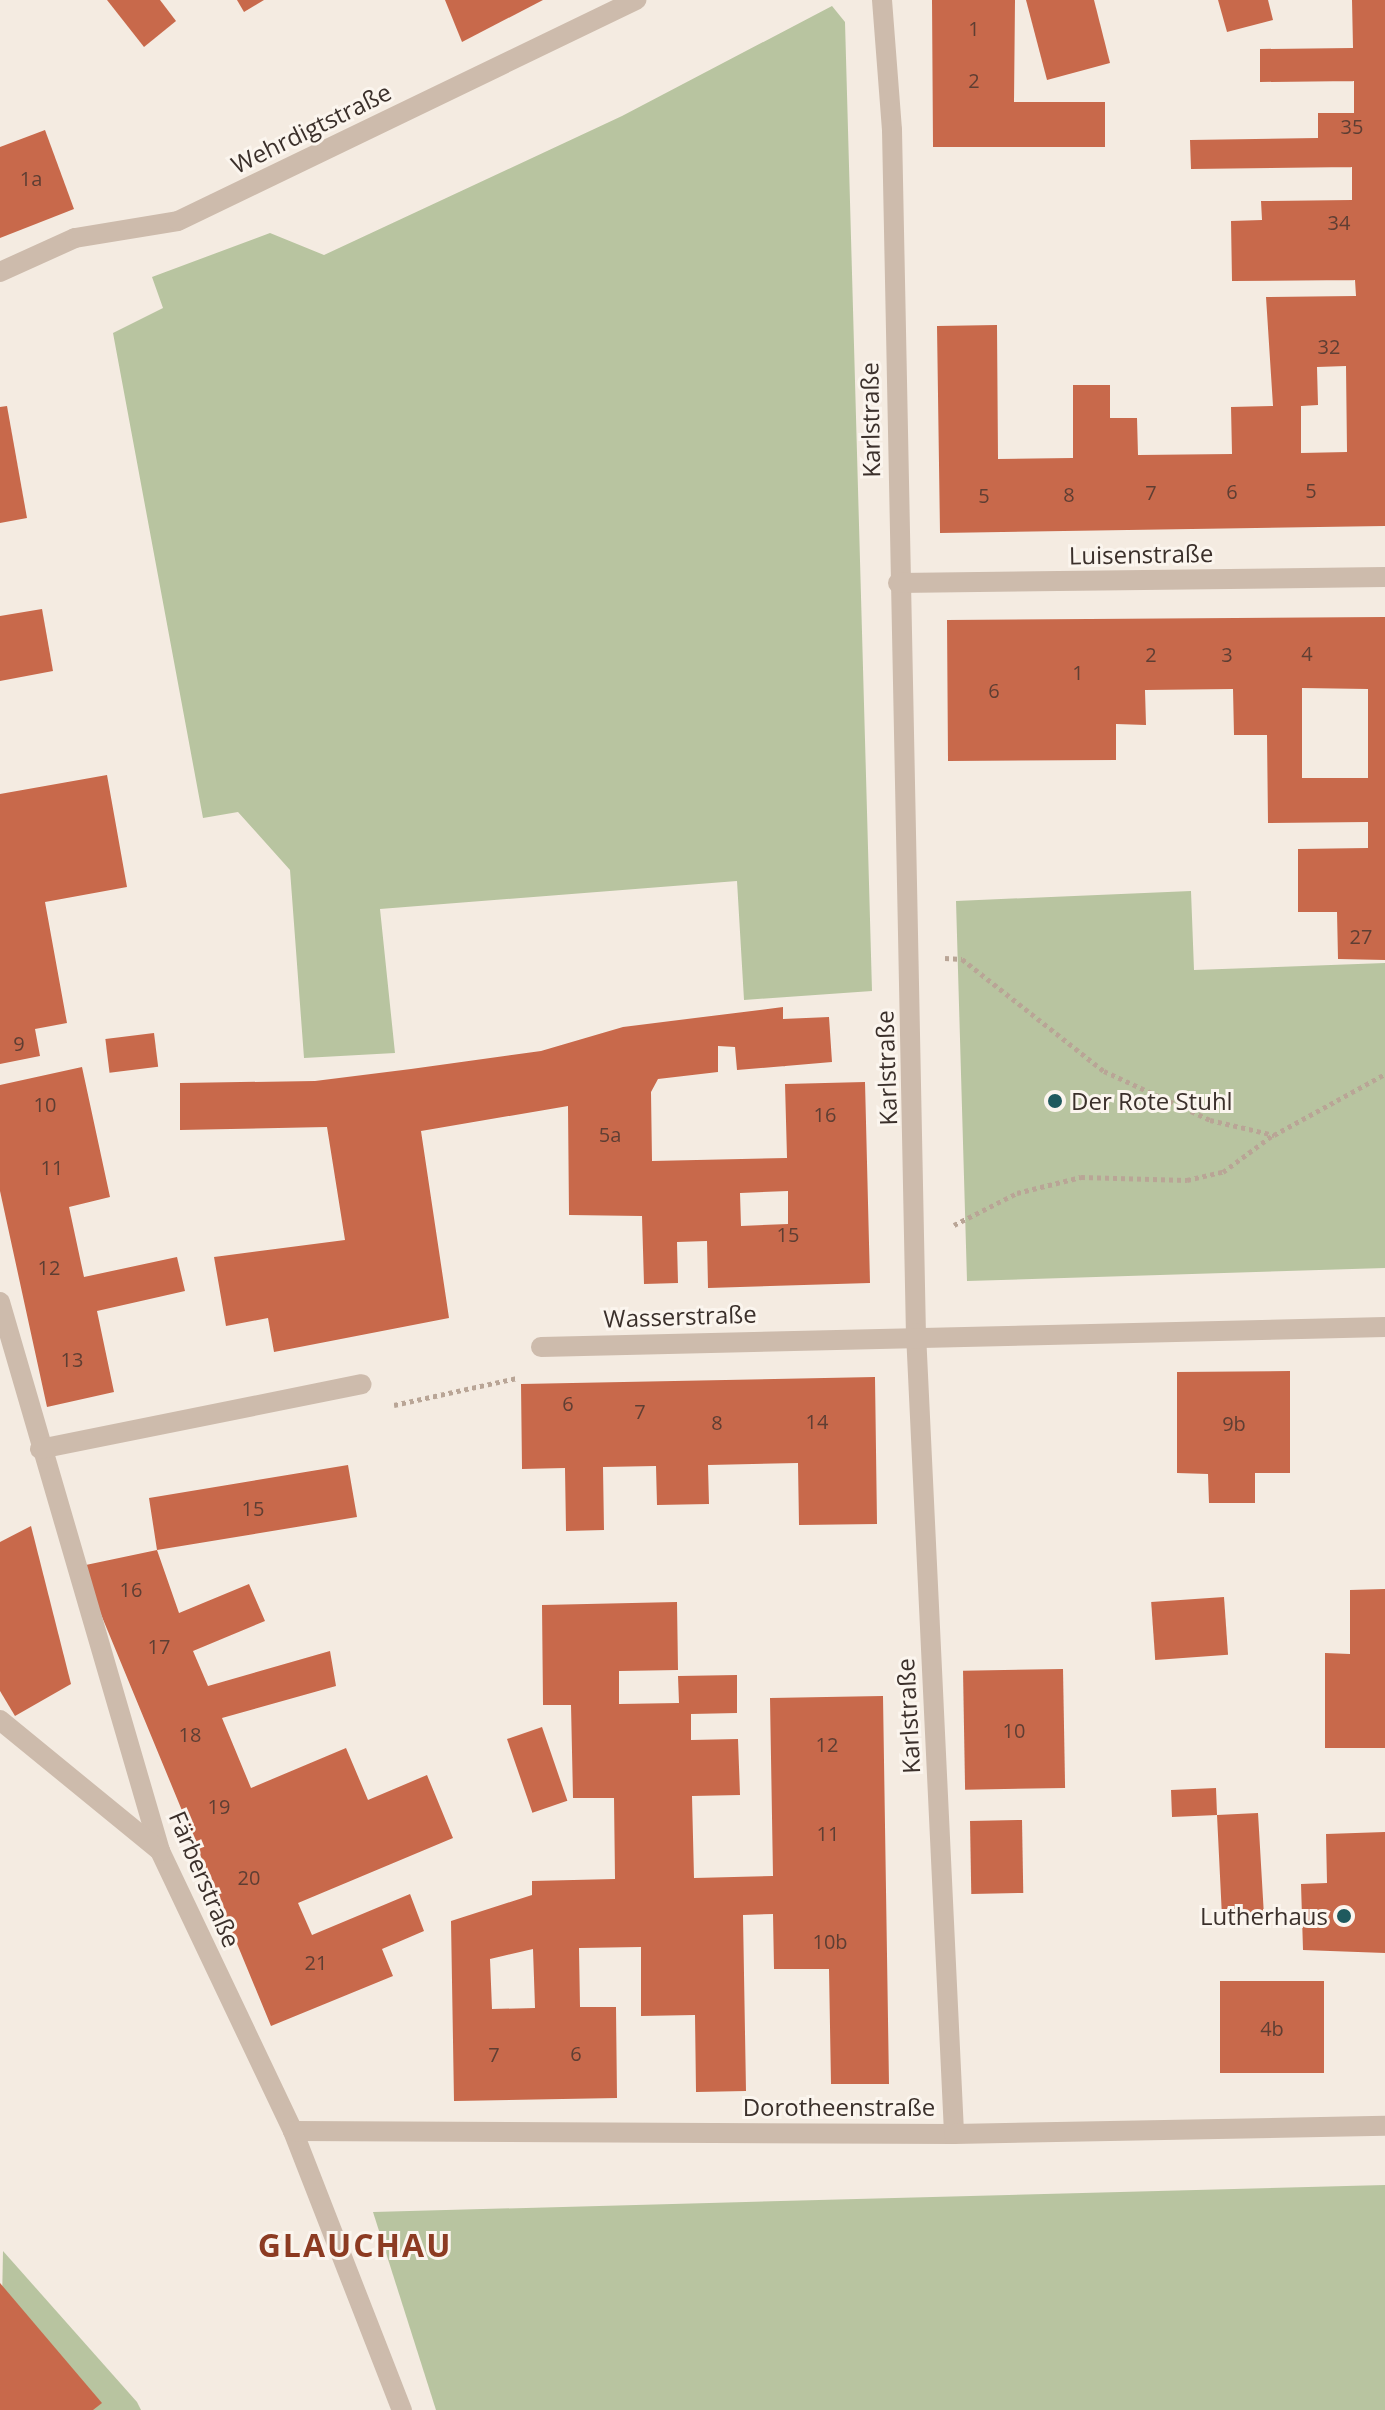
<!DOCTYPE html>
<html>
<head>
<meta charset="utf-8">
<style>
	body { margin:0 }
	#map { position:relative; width:1385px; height:2410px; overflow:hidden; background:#f4ebe1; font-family:"Open Sans",sans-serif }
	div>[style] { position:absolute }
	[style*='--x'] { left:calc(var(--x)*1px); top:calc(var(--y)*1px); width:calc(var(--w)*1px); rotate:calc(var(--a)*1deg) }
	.green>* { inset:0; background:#b8c4a0 }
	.building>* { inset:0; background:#c8694b; transform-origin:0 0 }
	.path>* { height:5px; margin-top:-2.5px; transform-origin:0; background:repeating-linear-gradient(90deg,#b9a596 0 4px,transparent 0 8px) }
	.minor>* { height:20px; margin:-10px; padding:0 10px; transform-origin:10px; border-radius:10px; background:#cdbbac }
	.dots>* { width:22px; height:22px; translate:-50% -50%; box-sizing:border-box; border:4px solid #fbf5ee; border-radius:50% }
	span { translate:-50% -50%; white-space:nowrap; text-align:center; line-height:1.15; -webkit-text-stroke:6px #fbf5ee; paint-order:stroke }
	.number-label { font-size:20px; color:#5e3e33 }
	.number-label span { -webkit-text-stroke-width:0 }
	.street-label { font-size:24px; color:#3b302b }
	.poi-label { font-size:24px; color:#3b302b }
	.left { translate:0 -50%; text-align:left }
	.right { translate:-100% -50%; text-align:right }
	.district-label { font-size:32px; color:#8c3b22; font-weight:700; letter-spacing:2px }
</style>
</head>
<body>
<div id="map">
	<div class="green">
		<i style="clip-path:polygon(832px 6px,845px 22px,872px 991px,744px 1000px,737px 881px,380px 909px,395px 1053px,304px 1058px,290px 870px,238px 812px,203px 818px,113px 333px,163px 308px,152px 277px,270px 233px,324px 255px,622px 116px)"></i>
		<i style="clip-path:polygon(1191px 891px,1194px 970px,1385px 963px,1385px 1268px,967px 1281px,956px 901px)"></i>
		<i style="clip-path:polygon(1385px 2185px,1385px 2410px,436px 2410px,373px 2212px)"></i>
		<i style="clip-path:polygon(3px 2251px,137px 2402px,141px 2410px,0 2410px)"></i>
	</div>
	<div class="building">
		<i style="clip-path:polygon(107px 0,160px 0,176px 21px,144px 47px)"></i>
		<i style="clip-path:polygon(237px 0,264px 0,244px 12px)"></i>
		<i style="clip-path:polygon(445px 0,543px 0,462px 42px)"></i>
		<i style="clip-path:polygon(932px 0,1015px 0,1014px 102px,1105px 102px,1105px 147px,933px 147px)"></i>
		<i style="clip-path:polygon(1026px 0,1094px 0,1110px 63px,1047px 80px)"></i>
		<i style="clip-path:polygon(1218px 0,1268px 0,1273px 20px,1227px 32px)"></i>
		<i style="clip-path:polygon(evenodd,1352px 0,1385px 0,1385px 526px,940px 533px,937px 326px,997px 325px,998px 459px,1073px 458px,1073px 385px,1110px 385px,1110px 418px,1137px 418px,1138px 455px,1232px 454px,1231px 407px,1273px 406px,1266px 297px,1356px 296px,1355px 280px,1232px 281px,1231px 221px,1262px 220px,1261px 201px,1352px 200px,1352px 167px,1191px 169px,1190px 140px,1318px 138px,1318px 113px,1354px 113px,1354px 81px,1260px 82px,1260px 49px,1353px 48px,1352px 0,1346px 366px,1347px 452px,1301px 453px,1301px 406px,1318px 405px,1317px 367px,1346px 366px)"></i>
		<i style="clip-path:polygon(45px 130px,74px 209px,0 238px,0 147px)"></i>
		<i style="clip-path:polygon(7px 406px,27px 518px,0 523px,0 407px)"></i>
		<i style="clip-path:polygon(42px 609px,53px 671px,0 681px,0 616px)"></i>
		<i style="clip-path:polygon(evenodd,1385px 617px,1385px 960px,1338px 959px,1337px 912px,1298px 912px,1298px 849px,1368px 848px,1368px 822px,1268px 823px,1267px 735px,1234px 735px,1233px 689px,1145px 690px,1146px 725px,1116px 724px,1116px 760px,948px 761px,947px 620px,1385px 617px,1302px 688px,1368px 689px,1368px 778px,1302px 778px,1302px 688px)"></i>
		<i style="clip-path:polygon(107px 775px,127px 887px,45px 902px,67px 1023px,35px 1029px,40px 1056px,0 1064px,0 794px)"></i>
		<i style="clip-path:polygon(evenodd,783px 1007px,783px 1019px,829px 1017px,832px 1062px,737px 1070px,735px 1047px,718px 1046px,718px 1072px,658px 1079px,651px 1092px,652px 1161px,787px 1158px,785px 1084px,865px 1082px,870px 1283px,708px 1288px,707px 1241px,677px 1242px,678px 1283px,644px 1284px,642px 1216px,569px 1215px,568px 1106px,421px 1131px,449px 1318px,274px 1352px,268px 1318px,226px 1326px,214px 1257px,345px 1240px,327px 1127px,180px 1130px,180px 1083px,315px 1081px,411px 1069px,541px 1051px,623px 1027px,783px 1007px,788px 1191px,788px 1224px,741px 1226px,740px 1193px,788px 1191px)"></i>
		<i style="left:154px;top:1033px;width:34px;height:49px;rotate:83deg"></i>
		<i style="clip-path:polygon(82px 1067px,110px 1197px,69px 1207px,84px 1277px,177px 1257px,185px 1291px,97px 1311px,114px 1392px,47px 1407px,0 1191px,0 1085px)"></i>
		<i style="clip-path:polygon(1290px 1371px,1290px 1473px,1255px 1473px,1255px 1503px,1209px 1503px,1208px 1474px,1177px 1473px,1177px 1372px)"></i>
		<i style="clip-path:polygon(875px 1377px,877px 1524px,799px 1525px,798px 1463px,708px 1465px,709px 1504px,657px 1505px,656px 1466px,603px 1467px,604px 1530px,566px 1531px,565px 1468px,522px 1469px,521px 1384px)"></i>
		<i style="clip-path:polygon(348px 1465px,357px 1517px,157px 1550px,179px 1613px,249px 1584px,265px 1621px,193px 1651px,208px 1686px,330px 1651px,336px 1686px,222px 1718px,251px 1788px,346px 1748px,368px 1800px,427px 1775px,453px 1838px,298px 1903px,312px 1935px,410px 1894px,424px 1931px,382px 1949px,393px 1976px,271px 2026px,81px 1566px,157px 1550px,149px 1498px)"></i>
		<i style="clip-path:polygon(31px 1526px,71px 1684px,15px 1716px,0 1691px,0 1542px)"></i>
		<i style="clip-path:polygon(1385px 1589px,1385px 1748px,1325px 1748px,1325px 1653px,1350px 1654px,1350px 1590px)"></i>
		<i style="left:1224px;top:1597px;width:58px;height:73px;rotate:86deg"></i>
		<i style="clip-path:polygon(evenodd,677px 1602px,678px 1670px,619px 1671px,619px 1704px,679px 1703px,678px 1676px,737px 1675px,737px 1713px,691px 1714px,691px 1740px,738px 1739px,740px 1795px,692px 1796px,694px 1878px,773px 1876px,770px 1698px,883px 1696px,889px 2084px,831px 2084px,829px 1969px,774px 1969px,773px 1914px,743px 1915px,746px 2091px,696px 2092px,695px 2015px,641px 2016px,641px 1947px,579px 1948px,580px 2007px,616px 2007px,617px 2098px,454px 2101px,451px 1921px,532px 1895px,532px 1881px,615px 1879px,614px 1798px,573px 1798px,571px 1705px,543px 1705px,542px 1605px,677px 1602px,533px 1949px,535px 2008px,492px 2009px,490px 1959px,533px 1949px)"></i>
		<i style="left:1063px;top:1669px;width:119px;height:100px;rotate:89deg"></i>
		<i style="left:542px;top:1727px;width:78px;height:37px;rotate:71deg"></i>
		<i style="clip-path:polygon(1216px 1788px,1217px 1815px,1258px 1813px,1264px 1916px,1222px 1917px,1217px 1815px,1172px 1817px,1171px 1790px)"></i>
		<i style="left:1022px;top:1820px;width:73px;height:52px;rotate:89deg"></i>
		<i style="clip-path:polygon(1385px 1832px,1385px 1953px,1303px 1950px,1301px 1884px,1327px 1883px,1326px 1834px)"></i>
		<i style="left:1324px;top:1981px;width:92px;height:104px;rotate:90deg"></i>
		<i style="clip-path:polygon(0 2283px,102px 2403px,93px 2410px,0 2410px)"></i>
	</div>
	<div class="path">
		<i style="--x:945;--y:958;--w:17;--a:3"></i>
		<i style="--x:962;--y:959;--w:181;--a:38.3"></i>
		<i style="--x:1104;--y:1071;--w:117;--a:24.8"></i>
		<i style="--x:1210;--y:1120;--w:66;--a:13.2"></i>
		<i style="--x:1274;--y:1135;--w:127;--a:-28.8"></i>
		<i style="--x:954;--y:1225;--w:71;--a:-26.9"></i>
		<i style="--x:1017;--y:1193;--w:66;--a:-14"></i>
		<i style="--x:1081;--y:1177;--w:106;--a:1.6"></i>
		<i style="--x:1187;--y:1180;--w:37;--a:-13"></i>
		<i style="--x:1223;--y:1172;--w:62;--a:-36.5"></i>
		<i style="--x:394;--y:1405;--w:126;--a:-12.4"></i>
	</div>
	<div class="minor">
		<i style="--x:882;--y:0;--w:130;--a:85.6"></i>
		<i style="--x:892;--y:130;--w:1203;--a:88.86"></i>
		<i style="--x:916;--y:1333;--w:802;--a:87.28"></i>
		<i style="--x:0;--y:272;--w:82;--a:-24.4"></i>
		<i style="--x:75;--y:238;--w:104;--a:-9.4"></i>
		<i style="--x:178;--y:221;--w:509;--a:-25.76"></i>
		<i style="--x:898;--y:583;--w:487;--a:-0.7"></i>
		<i style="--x:0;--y:1302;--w:572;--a:73.75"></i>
		<i style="--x:160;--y:1851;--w:310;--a:64.6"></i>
		<i style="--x:293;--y:2131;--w:300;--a:68.7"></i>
		<i style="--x:541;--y:1347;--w:844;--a:-1.36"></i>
		<i style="--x:40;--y:1449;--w:328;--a:-11.4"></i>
		<i style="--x:0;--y:1720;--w:207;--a:39.3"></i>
		<i style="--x:293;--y:2131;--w:661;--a:0.26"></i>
		<i style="--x:954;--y:2134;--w:431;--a:-1.1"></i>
	</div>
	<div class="dots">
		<i style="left:1055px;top:1101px;background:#1f5a5e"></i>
		<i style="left:1344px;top:1916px;background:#1f5a5e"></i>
	</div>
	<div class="number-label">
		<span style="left:974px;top:28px">1</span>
		<span style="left:974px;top:80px">2</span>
		<span style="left:1352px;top:126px">35</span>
		<span style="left:31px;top:178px">1a</span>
		<span style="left:1339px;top:222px">34</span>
		<span style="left:1329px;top:346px">32</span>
		<span style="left:1311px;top:490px">5</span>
		<span style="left:1232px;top:491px">6</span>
		<span style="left:1151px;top:492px">7</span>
		<span style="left:1069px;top:494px">8</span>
		<span style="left:984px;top:495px">5</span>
		<span style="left:1307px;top:653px">4</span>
		<span style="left:1151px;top:654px">2</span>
		<span style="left:1227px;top:654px">3</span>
		<span style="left:1078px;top:672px">1</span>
		<span style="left:994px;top:690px">6</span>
		<span style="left:1361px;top:936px">27</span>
		<span style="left:19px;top:1043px">9</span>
		<span style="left:45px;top:1104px">10</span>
		<span style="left:825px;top:1114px">16</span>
		<span style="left:610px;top:1134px">5a</span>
		<span style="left:52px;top:1167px">11</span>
		<span style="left:788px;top:1234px">15</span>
		<span style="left:49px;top:1267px">12</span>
		<span style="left:72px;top:1359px">13</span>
		<span style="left:568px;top:1403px">6</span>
		<span style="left:640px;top:1411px">7</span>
		<span style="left:817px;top:1421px">14</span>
		<span style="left:717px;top:1422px">8</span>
		<span style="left:1234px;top:1423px">9b</span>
		<span style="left:253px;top:1508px">15</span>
		<span style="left:131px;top:1589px">16</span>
		<span style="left:159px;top:1646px">17</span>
		<span style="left:1014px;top:1730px">10</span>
		<span style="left:190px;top:1734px">18</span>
		<span style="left:827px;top:1744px">12</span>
		<span style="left:219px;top:1806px">19</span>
		<span style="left:828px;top:1833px">11</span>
		<span style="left:249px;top:1877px">20</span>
		<span style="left:830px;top:1941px">10b</span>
		<span style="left:316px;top:1962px">21</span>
		<span style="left:1272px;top:2028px">4b</span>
		<span style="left:576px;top:2053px">6</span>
		<span style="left:494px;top:2054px">7</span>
	</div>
	<div class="street-label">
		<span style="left:311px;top:128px;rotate:-26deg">Wehrdigtstraße</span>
		<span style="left:870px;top:420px;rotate:-91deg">Karlstraße</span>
		<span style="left:1141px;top:554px;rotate:-1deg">Luisenstraße</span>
		<span style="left:886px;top:1068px;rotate:-92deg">Karlstraße</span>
		<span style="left:680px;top:1316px;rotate:-2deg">Wasserstraße</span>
		<span style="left:908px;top:1716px;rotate:-93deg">Karlstraße</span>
		<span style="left:205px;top:1879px;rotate:67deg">Färberstraße</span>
		<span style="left:839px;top:2107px">Dorotheenstraße</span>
	</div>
	<div class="poi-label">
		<span class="left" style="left:1071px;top:1101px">Der Rote Stuhl</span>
		<span class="right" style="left:1328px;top:1916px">Lutherhaus</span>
	</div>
	<div class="district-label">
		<span style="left:355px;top:2245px">GLAUCHAU</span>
	</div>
</div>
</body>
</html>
